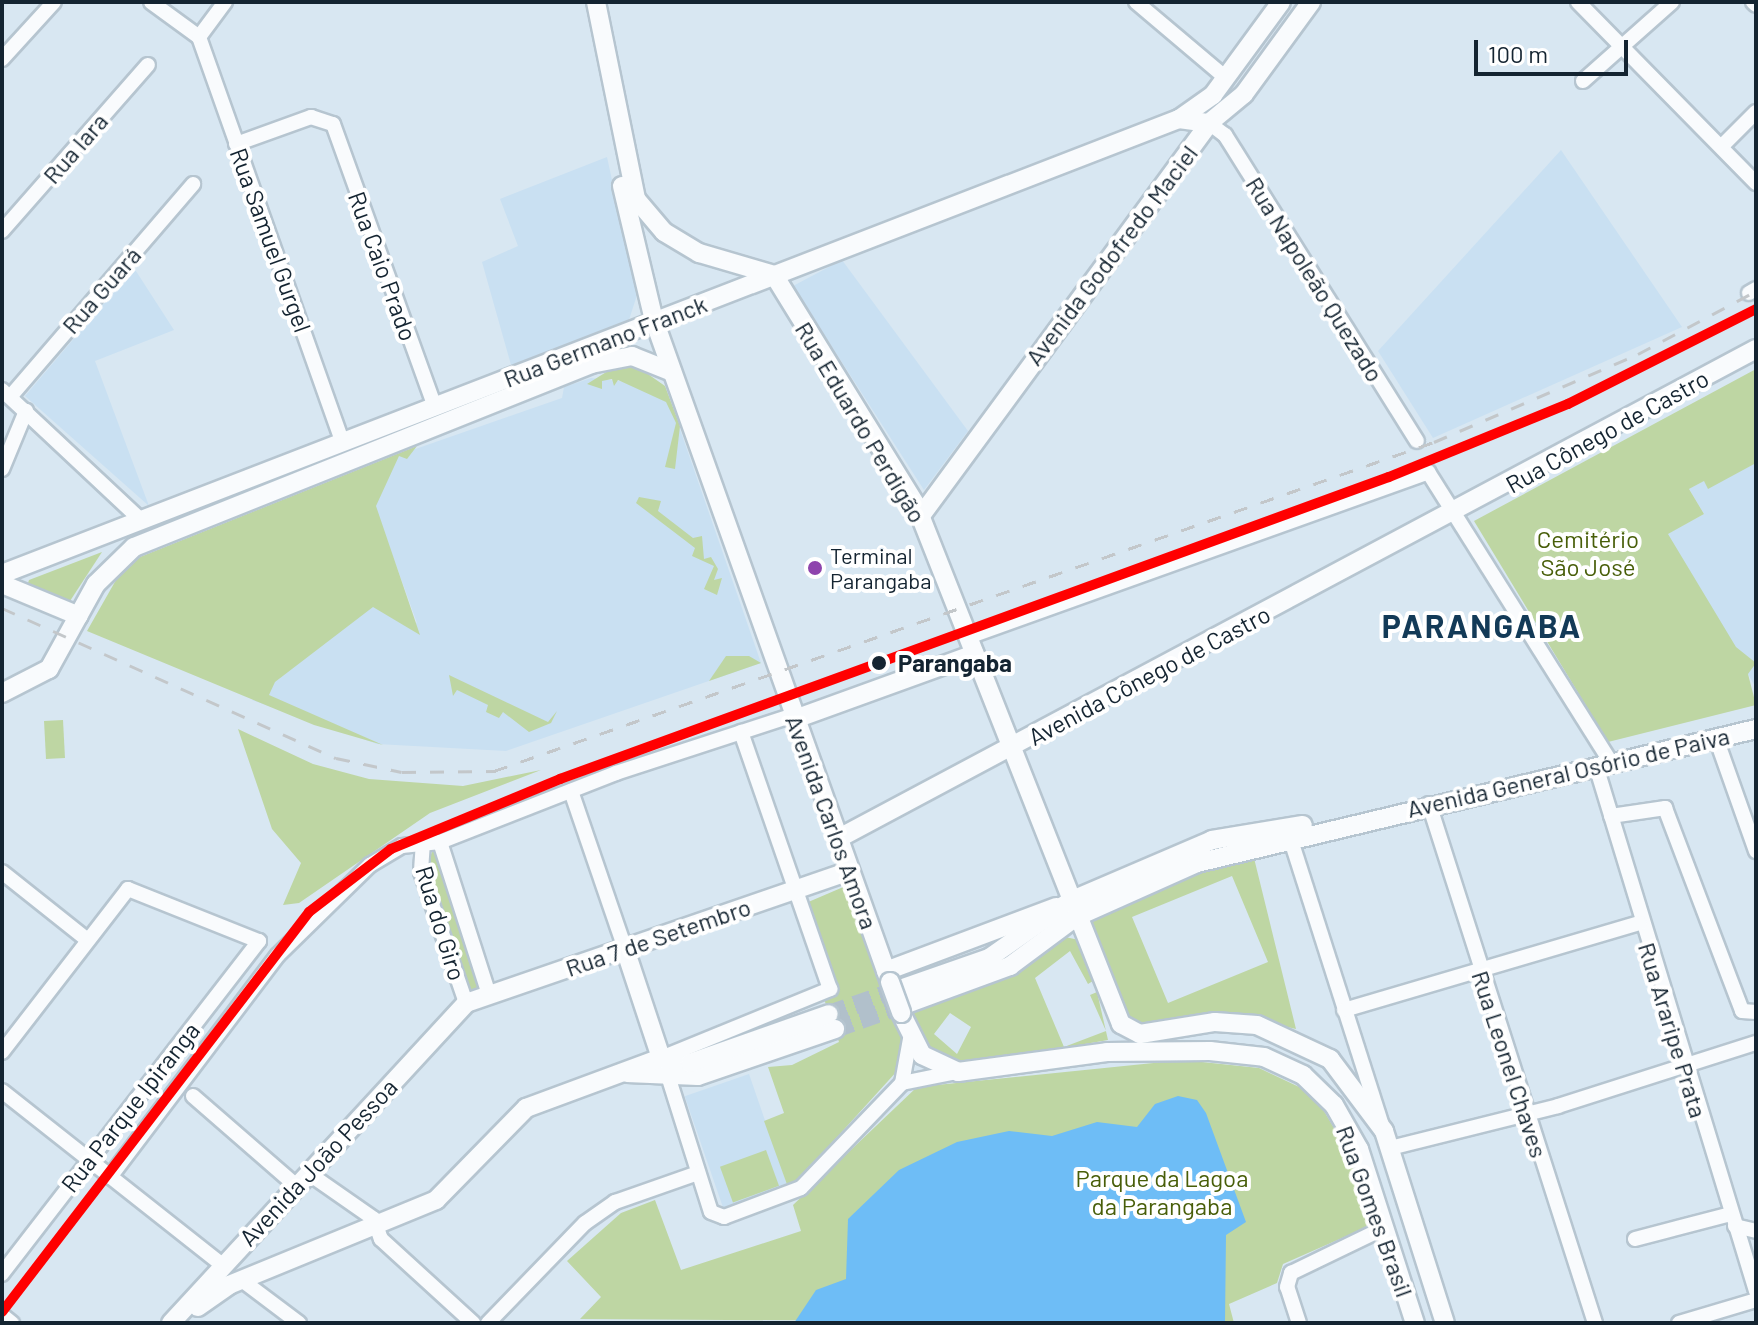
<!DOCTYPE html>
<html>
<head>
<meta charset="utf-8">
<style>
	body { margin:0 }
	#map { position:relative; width:1758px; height:1325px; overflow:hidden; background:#d8e7f2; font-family:Barlow,sans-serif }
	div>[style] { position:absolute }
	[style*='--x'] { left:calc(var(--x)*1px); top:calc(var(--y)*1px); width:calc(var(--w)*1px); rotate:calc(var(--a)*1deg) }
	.built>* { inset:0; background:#c9e0f2; transform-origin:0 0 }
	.green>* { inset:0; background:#bed6a3; transform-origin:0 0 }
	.water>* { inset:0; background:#6ebdf6 }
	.major-tunnel>* { height:18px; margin-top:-9px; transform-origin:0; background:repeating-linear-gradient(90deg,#b1c0cb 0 18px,transparent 0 27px) }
	.roads { filter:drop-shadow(2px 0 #b6c5d0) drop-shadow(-2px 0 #b6c5d0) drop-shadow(0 2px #b6c5d0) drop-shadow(0 -2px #b6c5d0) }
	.minor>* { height:14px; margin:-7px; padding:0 7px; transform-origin:7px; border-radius:7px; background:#f9fbfd }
	.major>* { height:18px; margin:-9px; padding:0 9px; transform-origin:9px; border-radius:9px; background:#f9fbfd }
	.rail>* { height:3px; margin-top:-1.5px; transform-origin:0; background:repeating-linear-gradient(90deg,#c3c7ca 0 14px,transparent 0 28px) }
	.bridges { filter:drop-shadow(2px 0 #b6c5d0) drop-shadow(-2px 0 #b6c5d0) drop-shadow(0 2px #b6c5d0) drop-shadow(0 -2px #b6c5d0) }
	.major-bridge>* { height:18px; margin:-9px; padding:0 9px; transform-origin:9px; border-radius:9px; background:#f9fbfd }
	.metro-1>* { height:10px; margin:-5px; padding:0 5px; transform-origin:5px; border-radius:5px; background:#f00 }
	.dots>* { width:22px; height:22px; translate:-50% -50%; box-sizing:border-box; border:4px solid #fff; border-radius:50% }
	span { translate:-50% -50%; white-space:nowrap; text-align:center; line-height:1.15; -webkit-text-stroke:8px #fff; paint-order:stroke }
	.bus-label { font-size:22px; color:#142431 }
	.left { translate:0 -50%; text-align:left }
	.street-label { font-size:24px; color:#142431 }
	.park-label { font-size:24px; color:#485e09 }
	.stop-label { font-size:24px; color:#142431; font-weight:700 }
	.district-label { font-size:32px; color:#133a57; font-weight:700; letter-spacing:2px }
	.frame { position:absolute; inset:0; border:4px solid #142431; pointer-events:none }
	.scale { position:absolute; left:1474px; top:40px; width:154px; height:36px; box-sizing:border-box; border:4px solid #142431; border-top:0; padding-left:10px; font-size:24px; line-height:28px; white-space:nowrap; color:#142431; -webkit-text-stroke:6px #fff; paint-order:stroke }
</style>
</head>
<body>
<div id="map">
	<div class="built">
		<i style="clip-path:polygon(1561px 150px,1682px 327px,1433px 438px,1378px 351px)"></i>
		<i style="clip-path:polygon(607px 157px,637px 295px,628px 323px,511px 365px,482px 262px,518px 246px,500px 199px)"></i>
		<i style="clip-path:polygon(842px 260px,968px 431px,924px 490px,793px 286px)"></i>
		<i style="clip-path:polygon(134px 268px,174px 330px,95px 361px,149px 506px,25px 396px)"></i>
		<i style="clip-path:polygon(591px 378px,665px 386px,761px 663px,506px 751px,377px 744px,252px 700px,373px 604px,417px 623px,361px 468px,562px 398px,564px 387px)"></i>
		<i style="clip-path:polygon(1756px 453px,1756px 688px,1667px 534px,1704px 514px,1689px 489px)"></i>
		<i style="left:749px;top:1074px;width:123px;height:68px;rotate:71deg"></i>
	</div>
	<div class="green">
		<i style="clip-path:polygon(635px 365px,665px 386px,680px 426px,675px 469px,665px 467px,676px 423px,666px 402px,618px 380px,614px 386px,612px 379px,602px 381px,602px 389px,587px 384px,616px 366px)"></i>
		<i style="clip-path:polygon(1756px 369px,1756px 463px,1708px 489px,1704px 481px,1689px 489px,1704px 514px,1668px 534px,1736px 647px,1756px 663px,1748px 674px,1756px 705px,1608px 742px,1474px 521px)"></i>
		<i style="clip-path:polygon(417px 446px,407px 459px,399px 456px,376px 506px,420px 635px,373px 607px,275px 682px,269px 695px,383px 745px,314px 725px,87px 631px,116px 580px,140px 557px)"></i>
		<i style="clip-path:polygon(639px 497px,661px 501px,658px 511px,693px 538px,702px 536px,704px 559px,711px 557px,718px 569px,714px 580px,722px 578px,717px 595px,704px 589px,714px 566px,692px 556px,695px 548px,636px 503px)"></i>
		<i style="clip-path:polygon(102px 552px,70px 601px,28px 583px,29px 580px)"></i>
		<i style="clip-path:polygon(726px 656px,749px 656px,761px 663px,709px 681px)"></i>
		<i style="clip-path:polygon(449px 675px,548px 722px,557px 711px,551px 723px,529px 732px,503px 712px,499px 718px,486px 712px,488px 705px,457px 690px,453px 696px)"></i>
		<i style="left:63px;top:720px;width:38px;height:19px;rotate:87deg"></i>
		<i style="clip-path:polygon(238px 729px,313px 764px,369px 779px,463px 786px,541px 770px,430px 813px,299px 903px,283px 905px,301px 863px,272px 829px)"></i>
		<i style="clip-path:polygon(436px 846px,487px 986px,464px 994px,423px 867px)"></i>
		<i style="clip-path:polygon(evenodd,1253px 854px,1296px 1029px,1246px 1017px,1141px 1028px,1124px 1016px,1090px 920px,1208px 865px,1253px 854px,1232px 876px,1268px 962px,1168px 1003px,1132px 917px,1232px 876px)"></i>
		<i style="clip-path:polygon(848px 885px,903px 1041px,898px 1070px,789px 1190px,764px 1121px,784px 1113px,768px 1067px,792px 1065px,839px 1042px,824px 999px,838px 992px,806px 903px)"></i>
		<i style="clip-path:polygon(evenodd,1065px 937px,1079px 940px,1093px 981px,1088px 984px,1070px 951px,1035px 978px,1064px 1047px,1106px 1031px,1090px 995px,1097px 992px,1108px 1040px,958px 1066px,931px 1054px,909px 1012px,1014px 972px,1065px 937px,950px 1013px,971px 1027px,957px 1054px,934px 1034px,950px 1013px)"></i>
		<i style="clip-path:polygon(1183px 1060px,1259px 1068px,1314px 1094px,1351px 1157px,1369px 1217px,1367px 1227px,1283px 1264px,1277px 1283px,1229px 1304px,1234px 1323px,580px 1319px,601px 1297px,567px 1261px,621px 1213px,655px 1200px,681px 1270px,801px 1231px,793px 1205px,917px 1087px)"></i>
		<i style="left:766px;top:1150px;width:38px;height:49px;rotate:70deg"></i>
	</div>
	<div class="water">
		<i style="clip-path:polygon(1178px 1096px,1197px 1100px,1206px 1113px,1246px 1222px,1226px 1235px,1225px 1323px,794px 1323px,816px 1290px,846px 1279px,848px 1219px,899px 1170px,957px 1142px,1009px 1131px,1052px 1136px,1097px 1122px,1137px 1127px,1155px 1104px)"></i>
	</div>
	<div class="major-tunnel">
		<i style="--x:829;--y:1014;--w:78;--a:-19.4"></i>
		<i style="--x:835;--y:1029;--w:78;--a:-19.4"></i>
	</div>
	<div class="roads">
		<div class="minor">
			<i style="--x:151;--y:2;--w:59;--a:36.1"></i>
			<i style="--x:1136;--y:2;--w:118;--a:40.2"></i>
			<i style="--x:1578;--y:2;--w:254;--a:45.5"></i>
			<i style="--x:1753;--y:2;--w:4;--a:45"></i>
			<i style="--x:199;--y:37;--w:431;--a:70.5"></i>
			<i style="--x:199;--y:37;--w:44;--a:-53.4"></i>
			<i style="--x:2;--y:59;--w:77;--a:-47.6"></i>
			<i style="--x:1583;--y:81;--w:119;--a:-41.6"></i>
			<i style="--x:1209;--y:123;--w:20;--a:37"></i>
			<i style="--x:1225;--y:135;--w:361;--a:57.9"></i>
			<i style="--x:236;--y:144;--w:80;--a:-19.8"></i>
			<i style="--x:311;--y:117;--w:23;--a:18"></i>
			<i style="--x:333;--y:124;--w:301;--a:70.2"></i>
			<i style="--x:1722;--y:146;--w:48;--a:-45"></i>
			<i style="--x:2;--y:231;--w:221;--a:-48.7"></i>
			<i style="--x:1749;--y:293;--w:8;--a:-30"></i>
			<i style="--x:2;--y:390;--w:190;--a:43.1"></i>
			<i style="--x:10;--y:397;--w:281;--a:-49.3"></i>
			<i style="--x:2;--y:469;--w:63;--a:-67.5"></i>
			<i style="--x:968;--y:637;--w:489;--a:-19.7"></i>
			<i style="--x:1428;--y:472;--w:344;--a:57.8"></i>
			<i style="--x:1716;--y:738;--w:120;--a:70.5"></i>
			<i style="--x:1596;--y:766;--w:549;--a:73.05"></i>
			<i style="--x:571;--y:791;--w:167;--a:71.1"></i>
			<i style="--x:1429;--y:804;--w:545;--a:72.26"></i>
			<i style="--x:1611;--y:816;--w:55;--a:-8.4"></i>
			<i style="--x:1665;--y:808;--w:217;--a:69.2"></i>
			<i style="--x:1742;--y:1011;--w:14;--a:4"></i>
			<i style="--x:1289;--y:834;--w:303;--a:72.3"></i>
			<i style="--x:423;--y:842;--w:30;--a:94"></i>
			<i style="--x:421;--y:872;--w:139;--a:71"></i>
			<i style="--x:440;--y:842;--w:161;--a:72.2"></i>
			<i style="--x:2;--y:872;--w:106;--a:38.5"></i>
			<i style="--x:1344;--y:1010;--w:308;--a:-16.4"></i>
			<i style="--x:2;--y:1052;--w:206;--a:-52.3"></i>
			<i style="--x:128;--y:889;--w:141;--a:21.7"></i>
			<i style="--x:259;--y:941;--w:421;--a:127.7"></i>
			<i style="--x:661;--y:1058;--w:183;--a:-22.2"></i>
			<i style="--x:830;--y:989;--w:272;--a:-109.1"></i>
			<i style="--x:669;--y:1079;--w:139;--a:72.5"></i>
			<i style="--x:711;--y:1212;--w:14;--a:21"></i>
			<i style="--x:724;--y:1217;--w:82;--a:-20.6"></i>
			<i style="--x:801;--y:1188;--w:146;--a:-46.1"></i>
			<i style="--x:902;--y:1083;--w:45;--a:-79.7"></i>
			<i style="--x:902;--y:1083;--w:55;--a:-11.5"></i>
			<i style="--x:2;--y:1091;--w:280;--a:38.3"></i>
			<i style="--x:193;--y:1096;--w:140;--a:41"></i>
			<i style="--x:1390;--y:1148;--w:173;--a:-14"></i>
			<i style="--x:1558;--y:1106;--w:208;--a:-17.7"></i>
			<i style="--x:311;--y:1175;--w:77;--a:34.9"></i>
			<i style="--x:374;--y:1219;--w:21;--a:71"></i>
			<i style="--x:381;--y:1239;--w:125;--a:42.4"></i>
			<i style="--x:110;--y:1177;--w:278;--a:-52.9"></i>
			<i style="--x:278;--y:955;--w:129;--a:-44.4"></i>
			<i style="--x:370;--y:865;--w:37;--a:-31"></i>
			<i style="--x:402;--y:846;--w:38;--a:-6"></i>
			<i style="--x:440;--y:842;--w:189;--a:-21.4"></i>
			<i style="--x:616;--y:773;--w:186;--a:-18.1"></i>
			<i style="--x:1735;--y:1226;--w:22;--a:13"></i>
			<i style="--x:1635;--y:1239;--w:99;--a:-14.6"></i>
			<i style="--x:243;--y:1281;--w:70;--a:36.9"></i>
			<i style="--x:2;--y:1315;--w:13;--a:39"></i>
			<i style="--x:488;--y:1323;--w:139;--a:-45.9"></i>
			<i style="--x:585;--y:1223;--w:37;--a:-35"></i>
			<i style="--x:615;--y:1202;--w:88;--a:-19.3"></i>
			<i style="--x:1299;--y:1323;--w:38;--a:-108"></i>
			<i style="--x:1287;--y:1287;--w:15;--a:-74"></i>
			<i style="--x:1291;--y:1273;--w:103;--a:-25.8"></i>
			<i style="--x:1679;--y:1323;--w:80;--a:-16.6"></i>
		</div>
		<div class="major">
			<i style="--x:596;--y:2;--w:201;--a:78.5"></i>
			<i style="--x:636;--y:199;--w:43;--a:49.7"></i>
			<i style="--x:664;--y:232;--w:41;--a:31"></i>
			<i style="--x:699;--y:253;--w:78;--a:16.3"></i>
			<i style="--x:774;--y:275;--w:270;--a:58.3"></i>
			<i style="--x:916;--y:505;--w:558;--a:68.45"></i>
			<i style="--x:1121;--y:1024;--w:21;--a:28"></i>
			<i style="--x:1140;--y:1034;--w:76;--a:-9.1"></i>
			<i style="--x:1215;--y:1022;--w:42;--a:4.1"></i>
			<i style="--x:1257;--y:1025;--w:81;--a:25"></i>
			<i style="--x:1330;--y:1059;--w:90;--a:53.1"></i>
			<i style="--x:1384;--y:1131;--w:201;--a:72.4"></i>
			<i style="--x:1179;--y:119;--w:42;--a:-35.2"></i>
			<i style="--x:1213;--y:95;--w:115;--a:-53.8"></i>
			<i style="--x:622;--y:186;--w:138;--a:76.6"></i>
			<i style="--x:654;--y:320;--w:703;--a:70.38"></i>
			<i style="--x:920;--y:517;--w:489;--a:-53.7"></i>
			<i style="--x:1209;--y:123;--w:45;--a:-39.6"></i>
			<i style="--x:1244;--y:94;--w:114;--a:-53.9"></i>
			<i style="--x:2;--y:574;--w:1262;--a:-21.14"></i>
			<i style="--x:1179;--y:119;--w:30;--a:8"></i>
			<i style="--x:2;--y:584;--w:83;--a:22.6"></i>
			<i style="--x:2;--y:693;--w:53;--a:-27.1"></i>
			<i style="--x:49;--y:669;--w:97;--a:-61.1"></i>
			<i style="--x:96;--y:584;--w:53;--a:-44.2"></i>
			<i style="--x:134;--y:547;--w:492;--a:-21.8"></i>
			<i style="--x:591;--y:364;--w:42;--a:-11"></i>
			<i style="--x:632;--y:356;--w:43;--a:21.8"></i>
			<i style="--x:795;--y:719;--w:191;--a:-19.9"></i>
			<i style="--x:841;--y:837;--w:1037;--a:-28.07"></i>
			<i style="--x:625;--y:949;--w:115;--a:71.7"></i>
			<i style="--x:886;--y:971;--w:182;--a:-20.6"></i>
			<i style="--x:903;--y:988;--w:91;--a:-19.2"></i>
			<i style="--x:989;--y:958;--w:99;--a:-35.1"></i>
			<i style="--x:1070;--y:901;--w:155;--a:-23.2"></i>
			<i style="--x:1212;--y:840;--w:92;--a:-9.4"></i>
			<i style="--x:909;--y:1003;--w:108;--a:-20.1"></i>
			<i style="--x:1010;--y:966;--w:82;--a:-36.6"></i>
			<i style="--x:1076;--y:917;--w:133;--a:-24.1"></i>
			<i style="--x:1197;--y:863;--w:575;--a:-13.48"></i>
			<i style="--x:901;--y:1013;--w:47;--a:63.4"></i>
			<i style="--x:922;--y:1055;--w:40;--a:25"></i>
			<i style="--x:958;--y:1072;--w:150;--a:-7.6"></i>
			<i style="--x:1107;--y:1052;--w:103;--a:-0.6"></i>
			<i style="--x:1210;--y:1051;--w:54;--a:6.3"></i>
			<i style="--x:1264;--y:1057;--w:43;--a:24.8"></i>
			<i style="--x:1303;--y:1075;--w:43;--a:44.1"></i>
			<i style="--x:1334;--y:1105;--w:51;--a:60.4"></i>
			<i style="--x:1359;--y:1149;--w:183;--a:72.2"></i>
			<i style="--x:627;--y:1073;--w:71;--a:2.4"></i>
			<i style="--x:698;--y:1076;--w:145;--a:-18.9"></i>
			<i style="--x:198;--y:1307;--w:38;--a:-35"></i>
			<i style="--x:229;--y:1285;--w:224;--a:-22.3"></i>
			<i style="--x:436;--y:1200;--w:129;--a:-45.6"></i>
			<i style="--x:526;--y:1108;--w:144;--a:-20.3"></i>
			<i style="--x:661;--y:1058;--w:29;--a:10"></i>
			<i style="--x:690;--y:1063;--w:147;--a:-19.4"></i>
			<i style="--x:171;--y:1323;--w:435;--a:-47.3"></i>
			<i style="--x:466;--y:1003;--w:406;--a:-19"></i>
		</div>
	</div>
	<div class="rail">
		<i style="--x:2;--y:608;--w:366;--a:24.2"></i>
		<i style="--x:336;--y:758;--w:67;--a:12"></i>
		<i style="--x:402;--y:772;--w:92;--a:-0.6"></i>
		<i style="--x:494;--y:771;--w:996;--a:-19.29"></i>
		<i style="--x:1434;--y:442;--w:222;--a:-23.3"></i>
		<i style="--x:1638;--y:354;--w:134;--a:-28.1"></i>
	</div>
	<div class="bridges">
		<div class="major-bridge">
			<i style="--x:890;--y:982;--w:33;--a:70"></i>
		</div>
	</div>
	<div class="metro-1">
		<i style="--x:2;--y:1312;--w:504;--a:-52.49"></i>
		<i style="--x:309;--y:912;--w:103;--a:-37.5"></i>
		<i style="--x:391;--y:849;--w:183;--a:-22.5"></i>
		<i style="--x:560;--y:779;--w:882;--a:-20.02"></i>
		<i style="--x:1389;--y:477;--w:193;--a:-22.2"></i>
		<i style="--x:1568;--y:404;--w:211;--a:-26.8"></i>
	</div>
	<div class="dots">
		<i style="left:815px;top:568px;background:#8e44ad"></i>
		<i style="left:879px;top:663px;background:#142431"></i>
	</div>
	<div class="bus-label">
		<span class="left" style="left:830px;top:568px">Terminal<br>Parangaba</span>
	</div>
	<div class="street-label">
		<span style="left:75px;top:148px;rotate:-49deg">Rua Iara</span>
		<span style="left:271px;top:240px;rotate:70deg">Rua Samuel Gurgel</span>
		<span style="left:1111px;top:255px;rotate:-53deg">Avenida Godofredo Maciel</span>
		<span style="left:383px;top:266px;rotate:70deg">Rua Caio Prado</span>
		<span style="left:1315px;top:279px;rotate:58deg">Rua Napoleão Quezado</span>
		<span style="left:101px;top:290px;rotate:-49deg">Rua Guará</span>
		<span style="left:605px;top:341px;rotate:-21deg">Rua Germano Franck</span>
		<span style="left:861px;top:422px;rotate:59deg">Rua Eduardo Perdigão</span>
		<span style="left:1607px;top:431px;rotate:-29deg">Rua Cônego de Castro</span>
		<span style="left:1149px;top:675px;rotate:-28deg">Avenida Cônego de Castro</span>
		<span style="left:1568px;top:772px;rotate:-13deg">Avenida General Osório de Paiva</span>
		<span style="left:832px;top:822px;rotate:70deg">Avenida Carlos Amora</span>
		<span style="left:441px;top:923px;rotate:73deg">Rua do Giro</span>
		<span style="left:658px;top:937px;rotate:-19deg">Rua 7 de Setembro</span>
		<span style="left:1673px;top:1030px;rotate:73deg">Rua Araripe Prata</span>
		<span style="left:1510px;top:1064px;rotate:72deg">Rua Leonel Chaves</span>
		<span style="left:130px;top:1107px;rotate:-52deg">Rua Parque Ipiranga</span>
		<span style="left:318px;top:1162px;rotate:-47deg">Avenida João Pessoa</span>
		<span style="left:1375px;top:1211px;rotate:70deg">Rua Gomes Brasil</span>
	</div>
	<div class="park-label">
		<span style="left:1588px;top:553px">Cemitério<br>São José</span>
		<span style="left:1162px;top:1192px">Parque da Lagoa<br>da Parangaba</span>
	</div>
	<div class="stop-label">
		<span class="left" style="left:898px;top:663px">Parangaba</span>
	</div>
	<div class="district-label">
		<span style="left:1482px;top:625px">PARANGABA</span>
	</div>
	<div class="frame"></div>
	<div class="scale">100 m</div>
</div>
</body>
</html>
